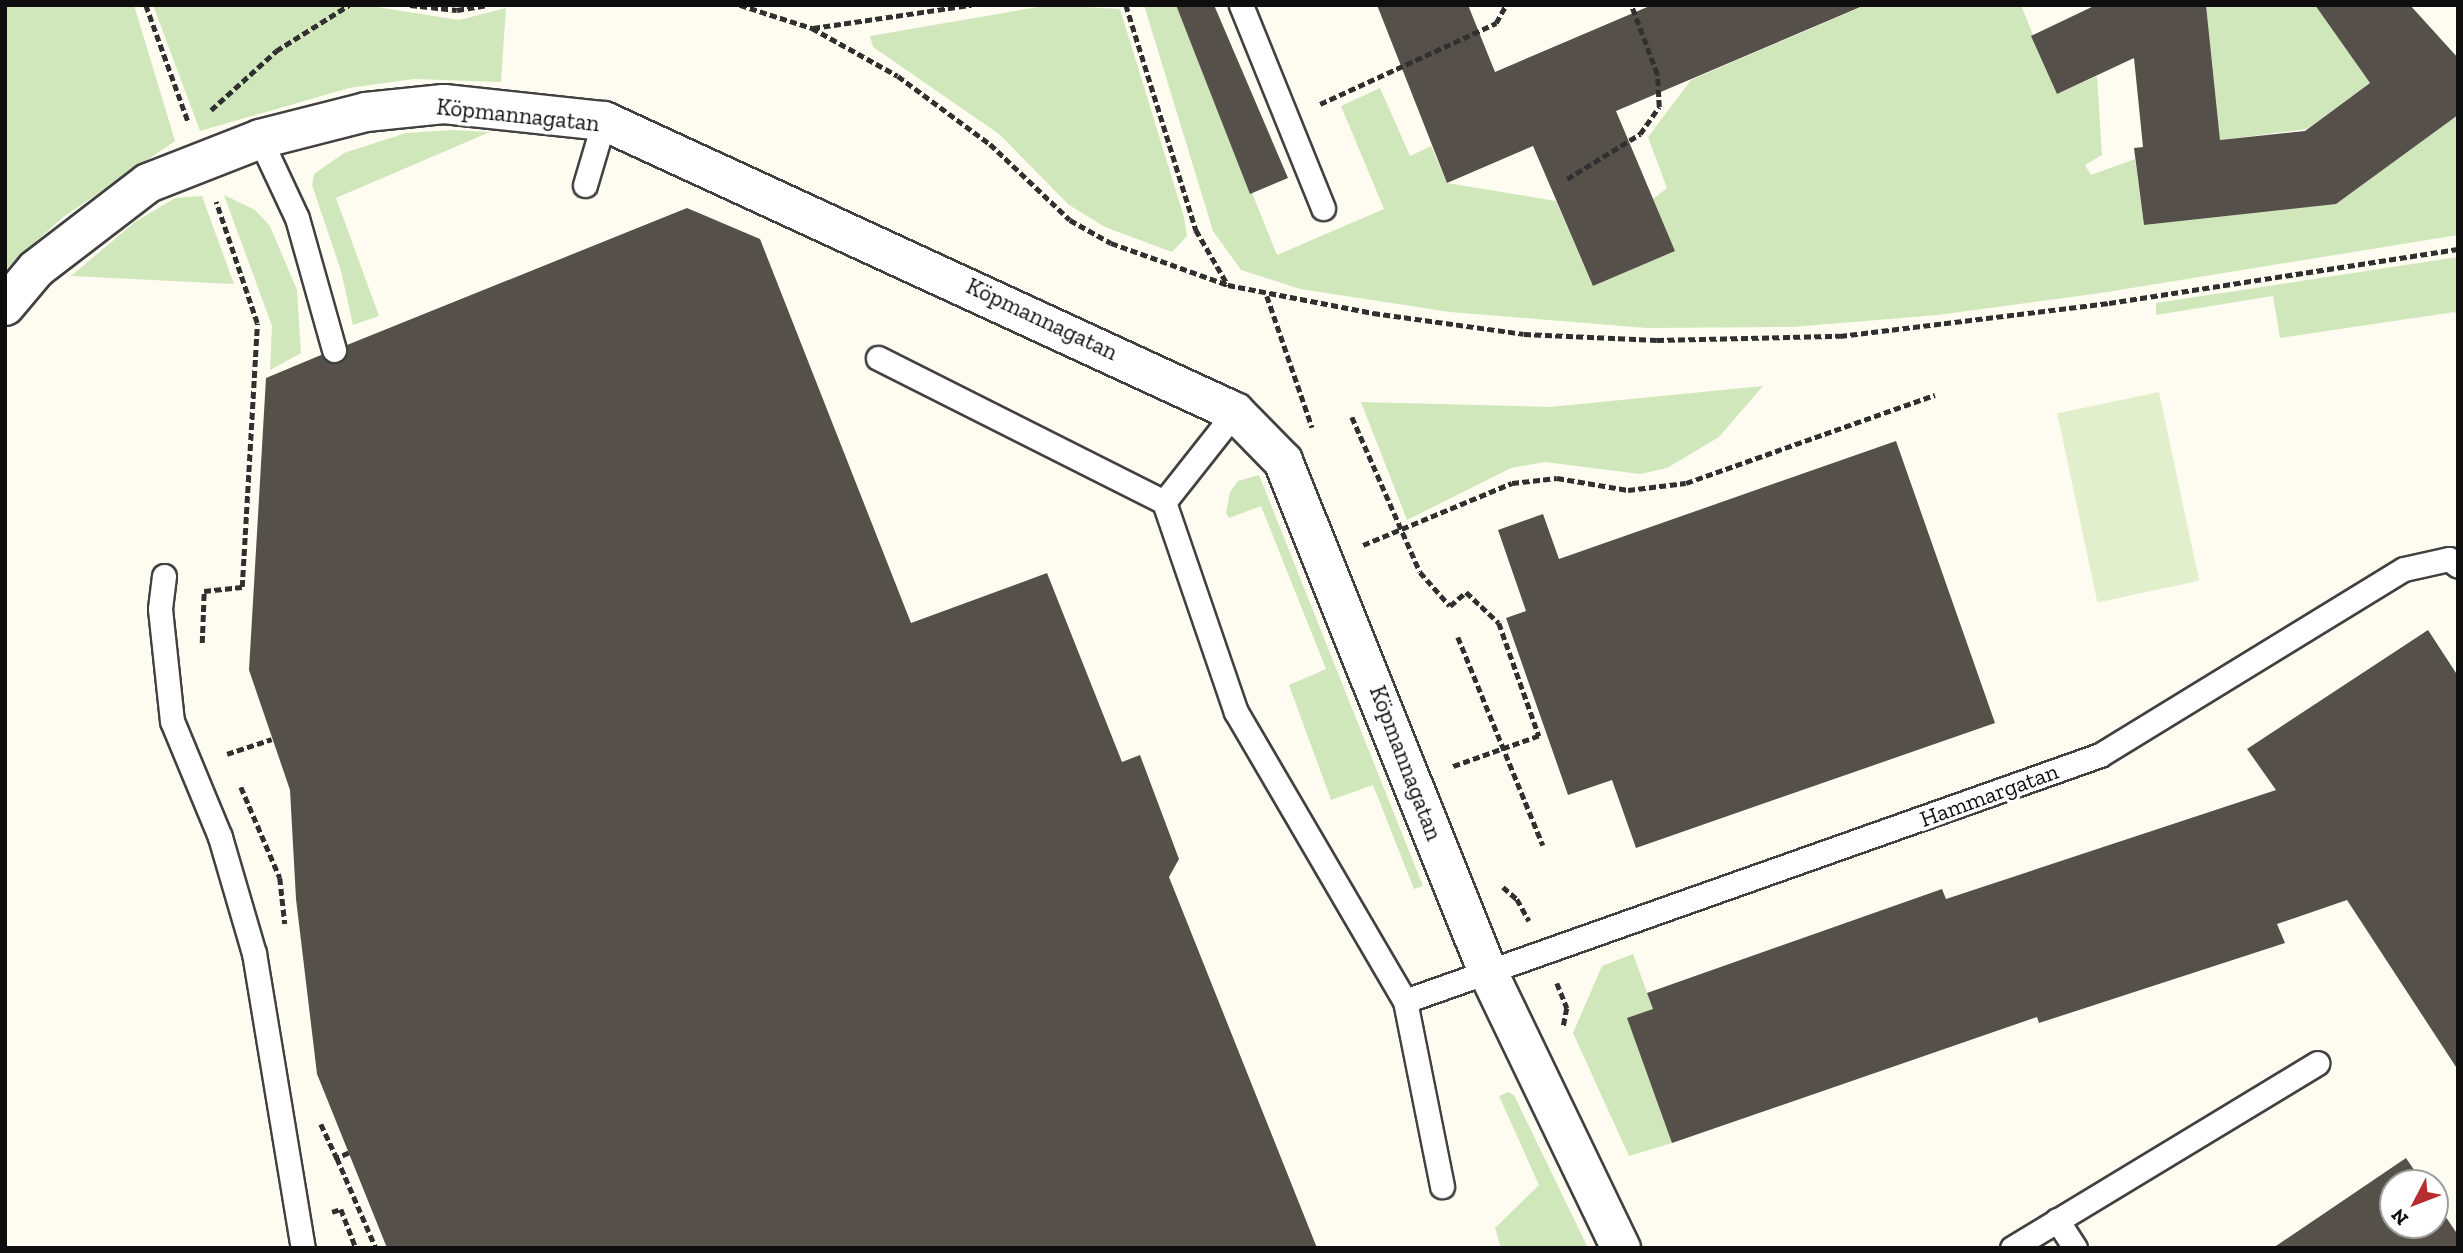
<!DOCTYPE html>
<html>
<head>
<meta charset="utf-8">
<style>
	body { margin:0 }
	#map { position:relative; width:2463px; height:1253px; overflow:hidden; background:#fefcf0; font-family:"Zilla Slab",serif }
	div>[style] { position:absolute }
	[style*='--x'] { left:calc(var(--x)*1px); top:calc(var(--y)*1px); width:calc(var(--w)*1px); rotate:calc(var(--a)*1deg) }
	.green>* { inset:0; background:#d0e7bc }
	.pitch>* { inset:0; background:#e1efcd; transform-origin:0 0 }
	.building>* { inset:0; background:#56504b }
	.path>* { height:4.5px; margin-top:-2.25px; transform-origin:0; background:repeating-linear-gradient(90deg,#303030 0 7px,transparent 0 10.5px) }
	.roads { filter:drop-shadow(2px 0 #414141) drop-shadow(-2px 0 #414141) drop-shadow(0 2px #414141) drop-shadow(0 -2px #414141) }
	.lane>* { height:23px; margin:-11.5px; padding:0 11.5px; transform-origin:11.5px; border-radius:11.5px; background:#fff }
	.street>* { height:38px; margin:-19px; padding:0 19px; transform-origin:19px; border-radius:19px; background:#fff }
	span { translate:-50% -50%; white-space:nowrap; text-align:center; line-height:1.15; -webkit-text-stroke:7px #fff; paint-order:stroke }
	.street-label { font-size:23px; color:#0e0e0e }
	.frame { position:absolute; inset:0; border:7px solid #0e0e0e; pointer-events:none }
	.north { position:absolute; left:2379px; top:1169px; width:70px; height:70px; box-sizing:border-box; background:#fff; border:2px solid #9f9f9f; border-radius:50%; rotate:228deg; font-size:19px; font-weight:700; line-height:28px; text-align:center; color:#0e0e0e }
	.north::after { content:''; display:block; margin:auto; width:24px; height:32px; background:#b62f2e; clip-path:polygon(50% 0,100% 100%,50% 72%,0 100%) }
</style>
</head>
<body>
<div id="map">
	<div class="green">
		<i style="clip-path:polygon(5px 5px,134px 5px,175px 141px,62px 218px,5px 270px)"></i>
		<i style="clip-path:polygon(153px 5px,364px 5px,459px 20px,506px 8px,501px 82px,414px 79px,349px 88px,200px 131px)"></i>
		<i style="clip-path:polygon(1050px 5px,1120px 9px,1184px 217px,1187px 236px,1172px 252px,1105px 227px,1069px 205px,999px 134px,873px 47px,870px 36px)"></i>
		<i style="clip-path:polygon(1144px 5px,1176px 5px,1277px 255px,1384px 209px,1341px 106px,1380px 88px,1410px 156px,1431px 146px,1447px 183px,1556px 201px,1593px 286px,1675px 251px,1653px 199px,1667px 188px,1648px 137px,1691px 80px,1866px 5px,2021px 5px,2057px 94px,2097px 76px,2102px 155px,2085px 165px,2091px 175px,2135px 159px,2144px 225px,2305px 207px,2352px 192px,2458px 115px,2458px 235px,2101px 293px,1938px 315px,1793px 327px,1647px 328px,1450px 312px,1300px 289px,1241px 270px,1213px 231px)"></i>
		<i style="clip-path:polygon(2206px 5px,2315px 5px,2370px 83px,2307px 129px,2220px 140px)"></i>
		<i style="clip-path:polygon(454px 130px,490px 132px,336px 198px,379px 316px,353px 325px,341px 271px,312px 185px,314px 174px,344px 153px,406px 133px)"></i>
		<i style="clip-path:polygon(224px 195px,255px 210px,270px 226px,297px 290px,301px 353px,270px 370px,272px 326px)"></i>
		<i style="clip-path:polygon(202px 196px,234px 284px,71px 276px,135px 222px,175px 198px)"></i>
		<i style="clip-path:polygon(2458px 257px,2458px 319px,2455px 312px,2280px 338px,2273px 296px,2156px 315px,2156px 303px)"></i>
		<i style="clip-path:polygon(1763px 386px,1719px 437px,1667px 468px,1640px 474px,1545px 462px,1511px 468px,1407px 520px,1361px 402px,1550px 407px)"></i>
		<i style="clip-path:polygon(1259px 475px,1423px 886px,1414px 889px,1373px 785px,1331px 800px,1289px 685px,1326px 669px,1261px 506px,1229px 518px,1226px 513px,1230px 492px,1238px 481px)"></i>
		<i style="clip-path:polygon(1633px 954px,1653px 1009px,1672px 1143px,1629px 1156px,1573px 1033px,1602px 966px)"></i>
		<i style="clip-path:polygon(1508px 1092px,1514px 1095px,1588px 1248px,1501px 1248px,1495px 1228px,1539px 1185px,1499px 1096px)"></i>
	</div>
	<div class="pitch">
		<i style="left:2159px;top:392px;width:193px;height:104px;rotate:78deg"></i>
	</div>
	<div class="building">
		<i style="clip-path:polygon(1176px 5px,1214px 5px,1288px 178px,1250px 194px)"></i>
		<i style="clip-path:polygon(1377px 5px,1468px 5px,1495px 72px,1652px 5px,1865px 5px,1616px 111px,1675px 251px,1593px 286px,1533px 146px,1447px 183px)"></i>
		<i style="clip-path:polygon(2096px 5px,2206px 5px,2220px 140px,2305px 131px,2370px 83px,2315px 5px,2410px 5px,2458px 58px,2458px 115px,2336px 204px,2144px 225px,2134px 148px,2143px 147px,2134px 58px,2057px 94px,2031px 36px)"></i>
		<i style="clip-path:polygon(687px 208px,760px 239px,911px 623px,1047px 573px,1122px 762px,1140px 755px,1179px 859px,1169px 877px,1317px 1248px,387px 1248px,317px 1074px,296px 899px,290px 790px,249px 670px,266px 378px,321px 355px,338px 363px,347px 345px)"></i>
		<i style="clip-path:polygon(1896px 441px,1995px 723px,1636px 848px,1612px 780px,1568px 795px,1506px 618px,1526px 611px,1498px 530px,1543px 514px,1559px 559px)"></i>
		<i style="clip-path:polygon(2428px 630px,2458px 676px,2458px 1070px,2347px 900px,2277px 924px,2285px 943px,2039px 1023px,2037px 1017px,1672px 1143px,1627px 1018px,1653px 1009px,1647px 993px,1942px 889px,1946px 899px,2276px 790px,2247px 749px)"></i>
		<i style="clip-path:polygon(2406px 1158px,2423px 1183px,2393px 1183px,2393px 1225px,2435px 1225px,2435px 1201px,2458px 1235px,2458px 1248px,2273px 1248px)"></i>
	</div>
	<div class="path">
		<i style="--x:146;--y:5;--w:123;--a:70.1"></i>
		<i style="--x:410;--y:5;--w:47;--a:6.1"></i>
		<i style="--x:457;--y:10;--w:30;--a:-9"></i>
		<i style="--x:740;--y:5;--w:76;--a:17.7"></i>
		<i style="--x:812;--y:28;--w:98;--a:29.2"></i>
		<i style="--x:898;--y:76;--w:114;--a:36.5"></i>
		<i style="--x:990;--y:144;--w:110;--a:43.5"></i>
		<i style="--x:1070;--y:220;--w:47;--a:29.3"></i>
		<i style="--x:1111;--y:243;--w:124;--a:19.7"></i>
		<i style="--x:1228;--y:285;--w:148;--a:10.9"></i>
		<i style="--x:1373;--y:313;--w:152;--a:7.9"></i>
		<i style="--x:1524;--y:334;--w:133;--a:2.6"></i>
		<i style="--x:1657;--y:340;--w:183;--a:-1.3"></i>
		<i style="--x:1840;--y:336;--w:271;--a:-7"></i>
		<i style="--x:2109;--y:303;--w:353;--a:-8.8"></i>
		<i style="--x:1126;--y:5;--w:236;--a:72.7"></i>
		<i style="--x:1196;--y:230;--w:64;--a:59.8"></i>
		<i style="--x:813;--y:28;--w:160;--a:-8.3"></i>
		<i style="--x:1320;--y:104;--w:194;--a:-24.7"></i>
		<i style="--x:1496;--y:23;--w:21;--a:-61"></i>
		<i style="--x:211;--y:110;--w:88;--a:-42.2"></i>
		<i style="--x:276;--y:51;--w:86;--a:-32.2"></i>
		<i style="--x:1567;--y:179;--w:86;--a:-31.7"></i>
		<i style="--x:1640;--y:134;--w:33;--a:-55"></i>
		<i style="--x:1659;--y:107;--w:33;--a:-93"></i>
		<i style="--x:1657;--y:74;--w:74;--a:-110.6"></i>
		<i style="--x:1267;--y:296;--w:139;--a:71"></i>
		<i style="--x:1352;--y:417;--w:169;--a:66.3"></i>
		<i style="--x:1420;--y:572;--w:45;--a:48.6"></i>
		<i style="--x:1450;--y:606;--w:21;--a:-41"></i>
		<i style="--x:1466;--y:592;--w:45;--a:43.2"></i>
		<i style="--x:1499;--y:623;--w:120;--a:70.5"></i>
		<i style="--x:1539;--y:736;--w:92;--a:160.4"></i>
		<i style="--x:1363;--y:545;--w:161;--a:-22.6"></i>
		<i style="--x:1512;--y:483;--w:45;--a:-6.3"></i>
		<i style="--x:1557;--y:478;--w:72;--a:9.6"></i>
		<i style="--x:1628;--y:490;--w:58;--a:-6.9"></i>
		<i style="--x:1686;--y:483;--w:264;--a:-19.5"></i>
		<i style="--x:1458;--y:637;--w:225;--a:67.8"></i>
		<i style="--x:202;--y:643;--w:52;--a:-87.8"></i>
		<i style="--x:204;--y:591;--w:38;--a:-6"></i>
		<i style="--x:242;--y:587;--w:264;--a:-86.7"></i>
		<i style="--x:257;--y:323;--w:128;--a:-108.7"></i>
		<i style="--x:227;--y:754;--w:47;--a:-18.4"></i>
		<i style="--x:241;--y:787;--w:99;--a:66.8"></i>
		<i style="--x:280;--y:878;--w:46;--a:83.8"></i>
		<i style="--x:1503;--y:887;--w:18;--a:41"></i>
		<i style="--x:1517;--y:899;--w:25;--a:61"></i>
		<i style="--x:1557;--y:983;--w:27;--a:68"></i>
		<i style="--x:1567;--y:1008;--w:20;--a:101"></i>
		<i style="--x:321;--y:1124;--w:38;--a:65"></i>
		<i style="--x:349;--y:1153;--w:13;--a:157"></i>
		<i style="--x:337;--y:1158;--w:98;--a:66.6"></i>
		<i style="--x:332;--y:1212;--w:9;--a:-18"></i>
		<i style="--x:341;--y:1209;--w:42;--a:69"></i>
	</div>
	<div class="roads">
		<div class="lane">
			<i style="--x:1241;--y:5;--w:219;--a:68"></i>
			<i style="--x:260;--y:139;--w:87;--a:64.9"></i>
			<i style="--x:297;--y:218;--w:137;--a:74.3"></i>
			<i style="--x:585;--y:185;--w:67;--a:-73.5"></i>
			<i style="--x:878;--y:358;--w:320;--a:26.7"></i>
			<i style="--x:1164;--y:502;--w:222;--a:71.1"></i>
			<i style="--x:1236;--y:712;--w:335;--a:59.7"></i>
			<i style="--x:1405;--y:1001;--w:737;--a:-19.49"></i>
			<i style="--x:2100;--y:755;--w:356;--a:-31.5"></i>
			<i style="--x:2404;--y:569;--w:46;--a:-12.5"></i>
			<i style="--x:2449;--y:559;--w:11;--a:38"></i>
			<i style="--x:1164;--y:502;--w:115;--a:-51.7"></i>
			<i style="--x:164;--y:576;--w:33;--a:97"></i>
			<i style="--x:160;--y:609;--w:113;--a:83.9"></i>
			<i style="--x:172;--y:721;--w:126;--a:67.5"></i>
			<i style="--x:220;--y:837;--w:121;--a:73.7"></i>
			<i style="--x:254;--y:953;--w:299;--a:80.6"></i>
			<i style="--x:1405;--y:1001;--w:189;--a:78.7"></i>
			<i style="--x:2057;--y:1220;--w:33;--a:57"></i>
			<i style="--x:2012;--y:1248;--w:357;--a:-31.2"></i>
		</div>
		<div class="street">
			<i style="--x:5;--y:306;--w:48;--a:-50"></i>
			<i style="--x:36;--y:269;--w:141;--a:-37.5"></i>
			<i style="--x:148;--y:183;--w:120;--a:-21.4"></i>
			<i style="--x:260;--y:139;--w:109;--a:-14.3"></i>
			<i style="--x:366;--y:112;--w:78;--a:-5.9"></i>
			<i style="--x:444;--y:104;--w:161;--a:6.1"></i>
			<i style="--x:604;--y:121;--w:695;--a:24.76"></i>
			<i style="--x:1235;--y:412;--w:69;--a:45.6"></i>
			<i style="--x:1283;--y:461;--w:548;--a:68.16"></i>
			<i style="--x:1487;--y:970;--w:309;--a:64.3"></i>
		</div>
	</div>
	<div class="street-label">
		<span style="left:518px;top:115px;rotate:6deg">Köpmannagatan</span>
		<span style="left:1042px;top:319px;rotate:25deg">Köpmannagatan</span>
		<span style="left:1406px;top:763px;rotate:69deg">Köpmannagatan</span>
		<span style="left:1989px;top:795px;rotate:-20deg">Hammargatan</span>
	</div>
	<div class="frame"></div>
	<div class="north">N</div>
</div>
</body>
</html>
